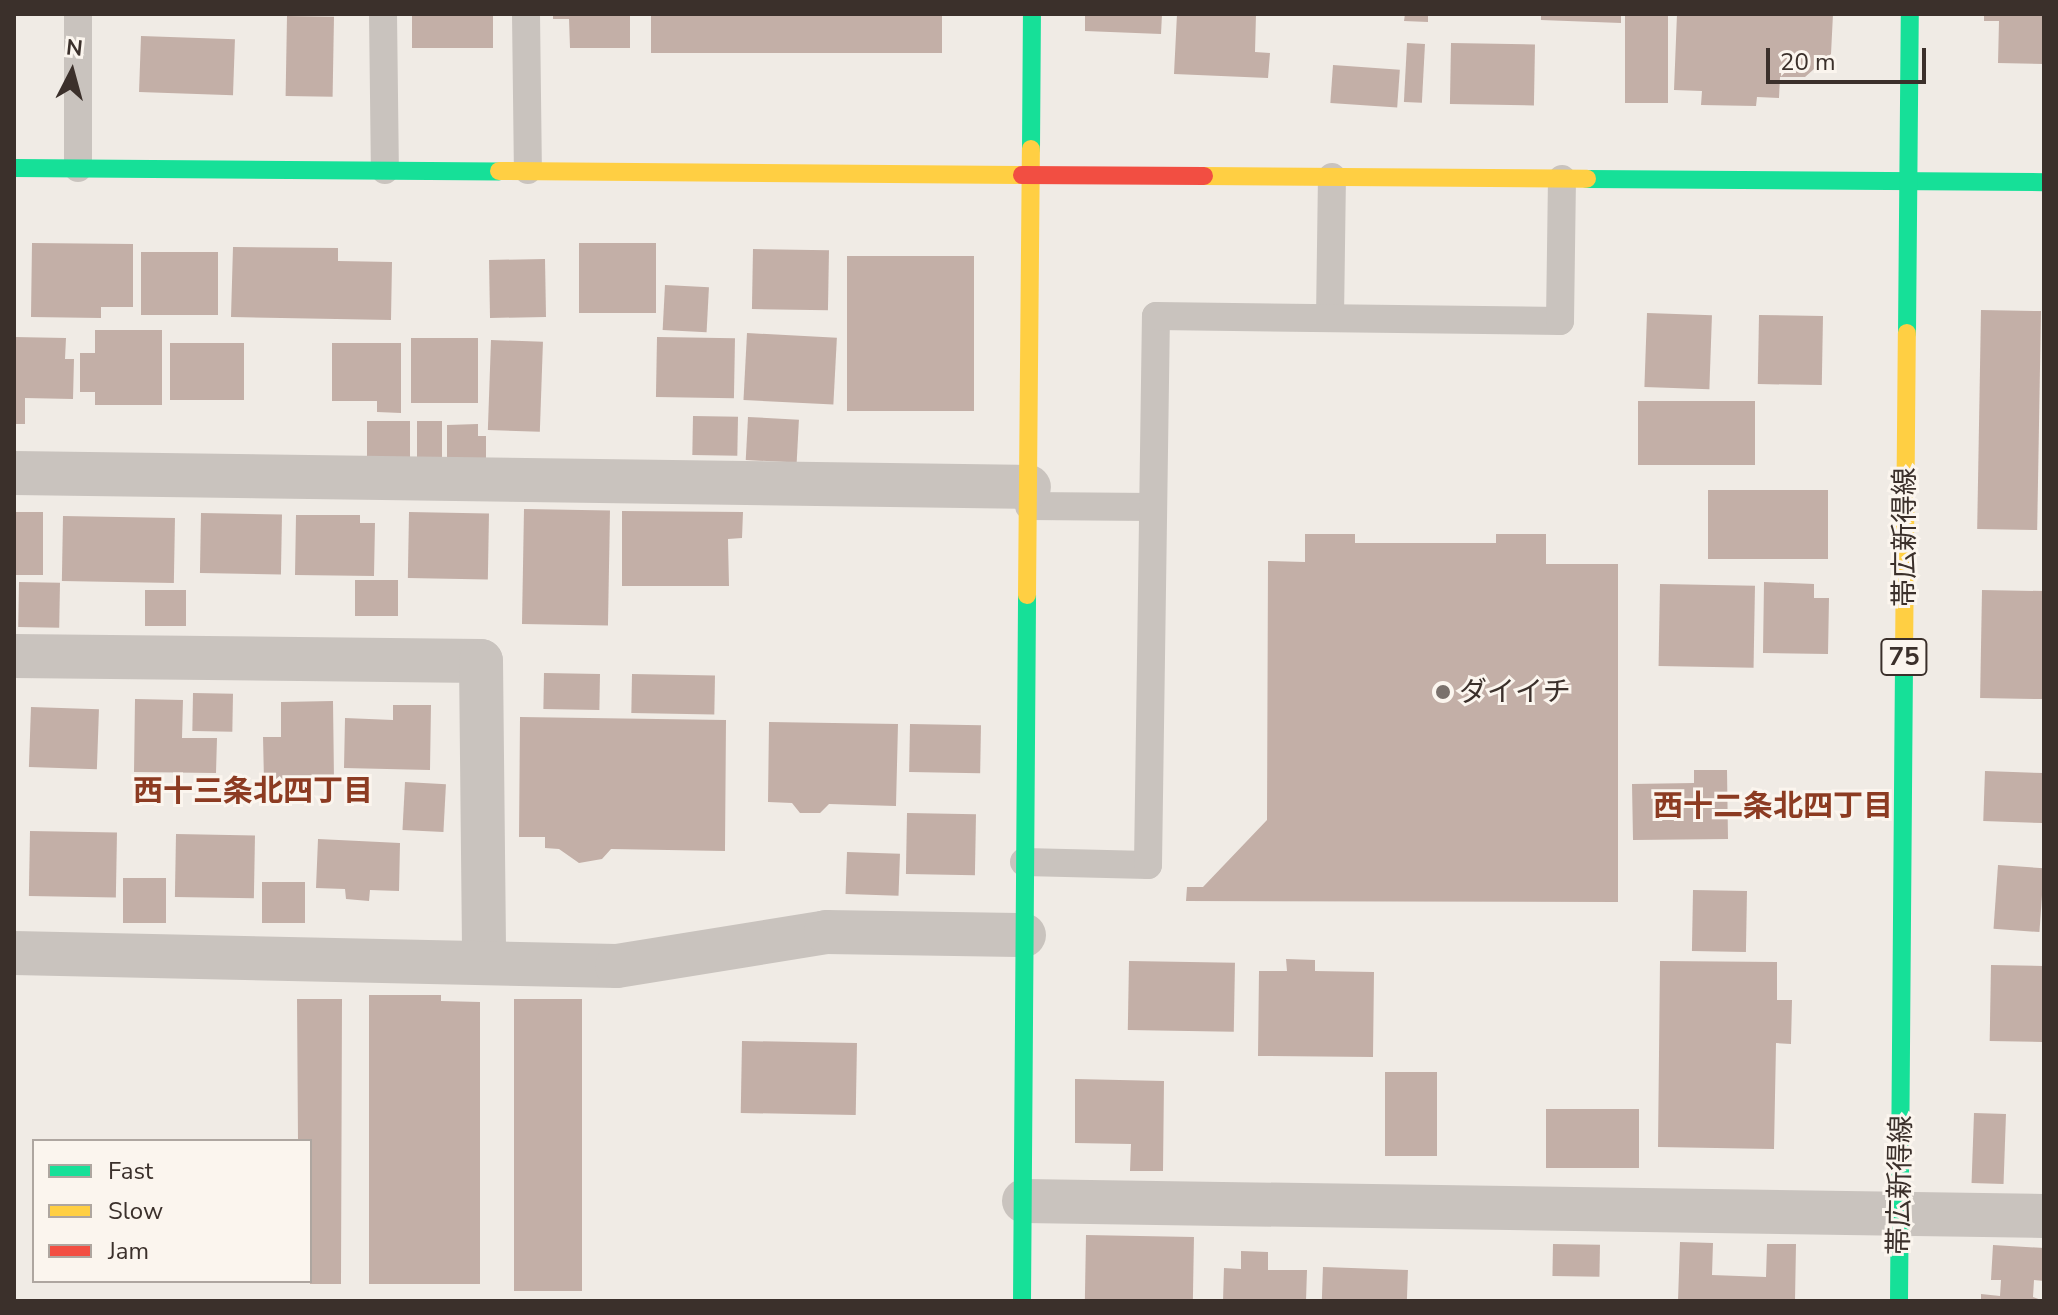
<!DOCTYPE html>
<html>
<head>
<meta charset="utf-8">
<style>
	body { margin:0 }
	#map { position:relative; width:2058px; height:1315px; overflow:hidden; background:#f0ebe5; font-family:"Nunito Sans","Noto Sans JP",sans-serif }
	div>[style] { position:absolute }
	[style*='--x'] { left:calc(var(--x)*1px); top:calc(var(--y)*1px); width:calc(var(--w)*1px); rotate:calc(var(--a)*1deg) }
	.building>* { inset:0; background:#c3afa7; transform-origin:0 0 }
	.lane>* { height:28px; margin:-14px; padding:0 14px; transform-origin:14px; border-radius:14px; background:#c9c3be }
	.street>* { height:44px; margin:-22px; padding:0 22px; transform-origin:22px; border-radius:22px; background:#c9c3be }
	.fast>* { height:18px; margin:-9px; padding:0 9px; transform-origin:9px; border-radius:9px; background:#16e098 }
	.slow>* { height:18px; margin:-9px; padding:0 9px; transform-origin:9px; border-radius:9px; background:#ffcf43 }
	.jam>* { height:18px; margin:-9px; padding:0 9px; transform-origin:9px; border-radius:9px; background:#f24e42 }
	.dots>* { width:22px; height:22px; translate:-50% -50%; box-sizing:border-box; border:4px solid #fbf5ee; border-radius:50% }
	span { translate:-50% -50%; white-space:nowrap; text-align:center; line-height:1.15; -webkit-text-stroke:6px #fbf5ee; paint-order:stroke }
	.shield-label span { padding:2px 6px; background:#fbf5ee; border:2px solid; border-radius:6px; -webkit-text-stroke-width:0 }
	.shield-label { font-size:26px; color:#3b302b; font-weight:700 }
	.street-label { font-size:28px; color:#3b302b }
	.poi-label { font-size:28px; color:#3b302b }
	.left { translate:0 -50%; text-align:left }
	.neighbourhood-label { font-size:30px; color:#8c3b22; font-weight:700 }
	.frame { position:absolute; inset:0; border:16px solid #3b302b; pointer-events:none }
	.legend { position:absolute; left:32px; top:1139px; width:280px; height:144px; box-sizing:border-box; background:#fbf5ee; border:2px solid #aea6a0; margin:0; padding:10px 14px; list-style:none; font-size:24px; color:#3b302b }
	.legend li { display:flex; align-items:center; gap:16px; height:40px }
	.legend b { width:40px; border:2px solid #aea6a0 }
	.north { position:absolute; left:32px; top:32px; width:80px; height:80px; -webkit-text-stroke:6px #fbf5ee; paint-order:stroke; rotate:6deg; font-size:22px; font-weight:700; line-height:32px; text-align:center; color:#3b302b }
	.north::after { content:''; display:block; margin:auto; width:28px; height:36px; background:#3b302b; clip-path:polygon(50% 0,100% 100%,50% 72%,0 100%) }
	.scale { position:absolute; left:1766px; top:48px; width:160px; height:36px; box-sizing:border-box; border:4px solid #3b302b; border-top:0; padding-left:10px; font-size:24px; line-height:28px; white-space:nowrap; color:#3b302b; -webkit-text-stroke:6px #fbf5ee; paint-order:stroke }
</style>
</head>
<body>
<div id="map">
	<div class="building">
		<i style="left:412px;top:14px;width:81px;height:34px"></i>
		<i style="clip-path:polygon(553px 14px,630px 14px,630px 48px,570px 48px,569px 19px,553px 19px)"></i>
		<i style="left:651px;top:14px;width:291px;height:39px"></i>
		<i style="clip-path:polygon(1085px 14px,1162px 14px,1161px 34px,1085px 31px)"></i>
		<i style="clip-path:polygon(1177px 14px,1256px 14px,1255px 52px,1270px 53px,1268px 78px,1174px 74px)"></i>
		<i style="clip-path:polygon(1405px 14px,1428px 14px,1428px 22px,1404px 21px)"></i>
		<i style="clip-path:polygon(1541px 14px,1621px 14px,1621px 23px,1541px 20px)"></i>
		<i style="left:1625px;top:14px;width:43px;height:89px"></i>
		<i style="clip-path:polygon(1677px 14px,1833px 14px,1831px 54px,1805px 77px,1780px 77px,1779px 98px,1757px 97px,1756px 106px,1701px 105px,1702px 91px,1674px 90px)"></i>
		<i style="clip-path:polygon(1984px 14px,2044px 14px,2044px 64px,1998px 63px,1999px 21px,1984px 21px)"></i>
		<i style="left:287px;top:16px;width:47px;height:80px;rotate:1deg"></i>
		<i style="left:141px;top:36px;width:94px;height:56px;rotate:2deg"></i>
		<i style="left:1407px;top:43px;width:18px;height:59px;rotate:3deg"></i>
		<i style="left:1451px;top:43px;width:84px;height:61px;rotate:1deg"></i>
		<i style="left:1333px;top:65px;width:67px;height:38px;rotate:4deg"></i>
		<i style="clip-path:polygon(32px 243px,133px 244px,133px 307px,101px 307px,101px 318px,31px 317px)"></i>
		<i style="left:579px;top:243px;width:77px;height:70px"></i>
		<i style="clip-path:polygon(233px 247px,338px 248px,338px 261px,392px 262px,391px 320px,231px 317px)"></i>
		<i style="left:753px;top:249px;width:76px;height:60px;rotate:1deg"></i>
		<i style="left:141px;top:252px;width:77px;height:63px"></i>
		<i style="left:847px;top:256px;width:127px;height:155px"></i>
		<i style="left:545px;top:259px;width:58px;height:56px;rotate:89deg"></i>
		<i style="left:665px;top:285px;width:44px;height:45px;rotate:3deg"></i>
		<i style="left:1981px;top:310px;width:60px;height:219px;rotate:1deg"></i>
		<i style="left:1647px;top:313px;width:65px;height:74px;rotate:2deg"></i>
		<i style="left:1759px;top:315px;width:64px;height:69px;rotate:1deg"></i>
		<i style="clip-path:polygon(95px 330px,162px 330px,162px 405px,95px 405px,95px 392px,80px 392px,80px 353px,95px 353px)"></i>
		<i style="left:747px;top:333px;width:90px;height:67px;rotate:3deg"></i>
		<i style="clip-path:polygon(14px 337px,66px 338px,65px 359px,74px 359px,73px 399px,25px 398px,25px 424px,14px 424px)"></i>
		<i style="left:657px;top:337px;width:78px;height:60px;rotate:1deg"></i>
		<i style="left:411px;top:338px;width:67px;height:65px"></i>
		<i style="left:491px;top:340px;width:52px;height:90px;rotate:2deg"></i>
		<i style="left:170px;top:343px;width:74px;height:57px"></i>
		<i style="clip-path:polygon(332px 343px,401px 343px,401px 413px,377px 412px,377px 401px,332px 401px)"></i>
		<i style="left:1638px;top:401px;width:117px;height:64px"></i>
		<i style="left:693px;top:416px;width:45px;height:39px;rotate:1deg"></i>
		<i style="left:748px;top:417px;width:51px;height:43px;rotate:3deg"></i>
		<i style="left:367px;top:421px;width:43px;height:44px"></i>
		<i style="left:417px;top:421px;width:25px;height:44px"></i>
		<i style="clip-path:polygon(478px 424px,478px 436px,486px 436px,486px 466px,447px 466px,447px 425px)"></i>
		<i style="left:1708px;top:490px;width:120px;height:69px"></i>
		<i style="left:524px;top:509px;width:86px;height:115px;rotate:1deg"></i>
		<i style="clip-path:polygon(622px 511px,743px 512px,742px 538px,728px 539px,729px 586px,622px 586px)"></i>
		<i style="left:14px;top:512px;width:29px;height:63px"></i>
		<i style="left:409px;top:512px;width:80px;height:66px;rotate:1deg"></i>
		<i style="left:201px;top:513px;width:81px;height:60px;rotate:1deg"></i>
		<i style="clip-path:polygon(296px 515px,360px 515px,360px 523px,375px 523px,374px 576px,295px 575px)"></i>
		<i style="left:63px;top:516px;width:112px;height:65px;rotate:1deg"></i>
		<i style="clip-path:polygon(1305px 534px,1355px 534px,1355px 543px,1496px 543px,1496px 534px,1546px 534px,1546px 564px,1618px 564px,1618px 902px,1186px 901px,1187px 887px,1203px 887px,1267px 820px,1268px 561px,1305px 562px)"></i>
		<i style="left:398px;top:580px;width:36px;height:43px;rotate:90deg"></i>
		<i style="left:19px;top:582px;width:41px;height:45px;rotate:1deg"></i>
		<i style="clip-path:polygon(1764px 582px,1814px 584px,1814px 598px,1829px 598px,1828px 654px,1763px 653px)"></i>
		<i style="left:1660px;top:584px;width:95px;height:82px;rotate:1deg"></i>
		<i style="left:145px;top:590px;width:41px;height:36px"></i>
		<i style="left:1982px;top:590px;width:62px;height:108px;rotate:1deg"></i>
		<i style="left:544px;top:673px;width:56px;height:36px;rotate:1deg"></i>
		<i style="left:632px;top:674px;width:83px;height:39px;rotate:1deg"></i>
		<i style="left:193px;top:693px;width:40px;height:38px;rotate:1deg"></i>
		<i style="clip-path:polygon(135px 699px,183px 700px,182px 738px,217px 738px,216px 773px,134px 772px)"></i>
		<i style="clip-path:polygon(333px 701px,334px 780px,264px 781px,263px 737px,281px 737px,281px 702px)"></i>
		<i style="clip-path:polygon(393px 705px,431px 705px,430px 770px,344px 768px,345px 718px,393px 720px)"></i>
		<i style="left:31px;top:707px;width:68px;height:60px;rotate:2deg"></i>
		<i style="clip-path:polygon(520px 717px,726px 720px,725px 851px,611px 849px,602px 859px,579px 863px,559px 849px,545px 848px,545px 837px,519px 837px)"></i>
		<i style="clip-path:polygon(769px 722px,898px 724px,896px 806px,829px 804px,820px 813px,800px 813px,792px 803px,768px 802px)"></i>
		<i style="left:910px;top:724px;width:71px;height:48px;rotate:1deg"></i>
		<i style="clip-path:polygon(1694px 770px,1727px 770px,1728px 839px,1633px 840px,1632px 784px,1694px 783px)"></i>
		<i style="left:1985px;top:771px;width:59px;height:50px;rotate:2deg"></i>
		<i style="left:405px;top:782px;width:41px;height:48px;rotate:3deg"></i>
		<i style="left:907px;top:813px;width:69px;height:61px;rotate:1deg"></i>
		<i style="left:30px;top:831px;width:87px;height:65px;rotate:1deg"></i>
		<i style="left:176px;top:834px;width:79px;height:63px;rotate:1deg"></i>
		<i style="clip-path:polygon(318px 839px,400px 843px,399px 891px,370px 890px,369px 901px,346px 899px,345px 889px,316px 888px)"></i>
		<i style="left:847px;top:852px;width:53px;height:42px;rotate:2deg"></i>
		<i style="left:1998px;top:865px;width:46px;height:64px;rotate:4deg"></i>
		<i style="left:123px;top:878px;width:43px;height:45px"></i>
		<i style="left:262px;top:882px;width:43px;height:41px"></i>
		<i style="left:1693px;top:890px;width:54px;height:61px;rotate:1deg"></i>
		<i style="clip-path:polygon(1286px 959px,1315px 960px,1315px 971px,1374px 972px,1373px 1057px,1258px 1056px,1259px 971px,1287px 971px)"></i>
		<i style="left:1129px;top:961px;width:106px;height:69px;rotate:1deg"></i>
		<i style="clip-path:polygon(1660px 961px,1777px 962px,1777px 1000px,1792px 1000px,1791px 1044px,1776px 1043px,1774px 1149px,1658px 1147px)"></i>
		<i style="left:1991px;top:965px;width:53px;height:76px;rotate:1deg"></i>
		<i style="clip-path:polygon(369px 995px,441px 995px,441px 1001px,480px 1002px,480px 1284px,369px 1284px)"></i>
		<i style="clip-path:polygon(297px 999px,342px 999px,341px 1284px,310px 1284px,310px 1141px,298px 1141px)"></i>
		<i style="left:514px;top:999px;width:68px;height:292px"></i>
		<i style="left:742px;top:1041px;width:115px;height:72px;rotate:1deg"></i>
		<i style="left:1385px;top:1072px;width:52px;height:84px"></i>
		<i style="clip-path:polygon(1075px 1079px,1164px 1081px,1163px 1171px,1130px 1171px,1131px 1144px,1075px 1143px)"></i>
		<i style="left:1546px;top:1109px;width:93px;height:59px"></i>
		<i style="left:1974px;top:1113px;width:32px;height:70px;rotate:2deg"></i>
		<i style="left:1086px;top:1235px;width:108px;height:66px;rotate:1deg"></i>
		<i style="clip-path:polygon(1680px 1242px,1713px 1243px,1712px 1275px,1766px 1277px,1767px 1244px,1796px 1244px,1795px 1301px,1678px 1301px)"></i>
		<i style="left:1553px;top:1244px;width:47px;height:32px;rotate:1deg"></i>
		<i style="clip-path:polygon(1993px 1245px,2044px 1248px,2044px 1281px,2034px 1280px,2033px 1297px,2044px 1301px,1981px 1301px,1981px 1294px,2000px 1296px,2001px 1280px,1991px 1280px)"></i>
		<i style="clip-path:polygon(1241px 1251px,1268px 1252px,1268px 1270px,1307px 1270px,1306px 1301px,1223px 1301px,1224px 1268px,1241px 1269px)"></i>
		<i style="left:1323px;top:1267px;width:85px;height:34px;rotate:2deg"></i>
	</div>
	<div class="lane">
		<i style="--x:78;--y:14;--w:154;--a:90"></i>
		<i style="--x:383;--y:14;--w:156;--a:89.3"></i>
		<i style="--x:526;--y:14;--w:156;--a:89.3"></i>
		<i style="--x:1330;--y:318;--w:141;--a:-89.2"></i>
		<i style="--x:1029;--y:506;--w:124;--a:0.5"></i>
		<i style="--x:1024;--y:862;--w:124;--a:1.4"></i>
		<i style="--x:1148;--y:865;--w:549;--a:-89.17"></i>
		<i style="--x:1156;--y:316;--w:404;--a:0.7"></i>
		<i style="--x:1560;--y:321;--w:142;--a:-89.2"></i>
	</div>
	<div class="street">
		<i style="--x:14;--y:473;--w:1015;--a:0.79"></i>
		<i style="--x:14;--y:656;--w:467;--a:0.6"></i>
		<i style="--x:481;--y:661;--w:300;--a:89.4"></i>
		<i style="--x:14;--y:953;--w:603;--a:1.24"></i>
		<i style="--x:617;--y:966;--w:212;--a:-9.2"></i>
		<i style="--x:826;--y:932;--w:198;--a:0.9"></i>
		<i style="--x:1024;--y:1201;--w:1020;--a:0.84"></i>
	</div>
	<div class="fast">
		<i style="--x:1031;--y:149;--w:135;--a:-89.6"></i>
		<i style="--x:14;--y:168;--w:485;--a:0.4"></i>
		<i style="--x:1587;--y:179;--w:457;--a:0.4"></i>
		<i style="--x:1907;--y:333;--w:319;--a:-89.5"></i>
		<i style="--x:1022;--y:1301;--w:706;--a:-89.59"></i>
		<i style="--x:1899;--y:1301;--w:641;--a:-89.55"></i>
	</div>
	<div class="slow">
		<i style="--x:499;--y:171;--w:523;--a:0.44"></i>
		<i style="--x:1204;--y:176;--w:383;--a:0.4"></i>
		<i style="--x:1027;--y:595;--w:446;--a:-89.5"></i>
		<i style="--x:1904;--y:660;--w:327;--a:-89.5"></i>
	</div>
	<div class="jam">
		<i style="--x:1022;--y:175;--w:182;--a:0.3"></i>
	</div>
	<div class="dots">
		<i style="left:1443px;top:692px;background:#7a716c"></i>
	</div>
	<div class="shield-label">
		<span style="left:1904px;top:657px">75</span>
	</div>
	<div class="street-label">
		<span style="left:1905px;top:537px;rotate:-90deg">帯広新得線</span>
		<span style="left:1900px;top:1185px;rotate:-89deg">帯広新得線</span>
	</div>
	<div class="poi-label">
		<span class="left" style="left:1459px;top:692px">ダイイチ</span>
	</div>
	<div class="neighbourhood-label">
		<span style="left:253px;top:792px">西十三条北四丁目</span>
		<span style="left:1773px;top:807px">西十二条北四丁目</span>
	</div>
	<div class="frame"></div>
	<ul class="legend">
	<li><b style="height:10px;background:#16e098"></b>Fast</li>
	<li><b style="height:10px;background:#ffcf43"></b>Slow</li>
	<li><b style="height:10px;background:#f24e42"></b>Jam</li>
	</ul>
	<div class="north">N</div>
	<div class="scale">20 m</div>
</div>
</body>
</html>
